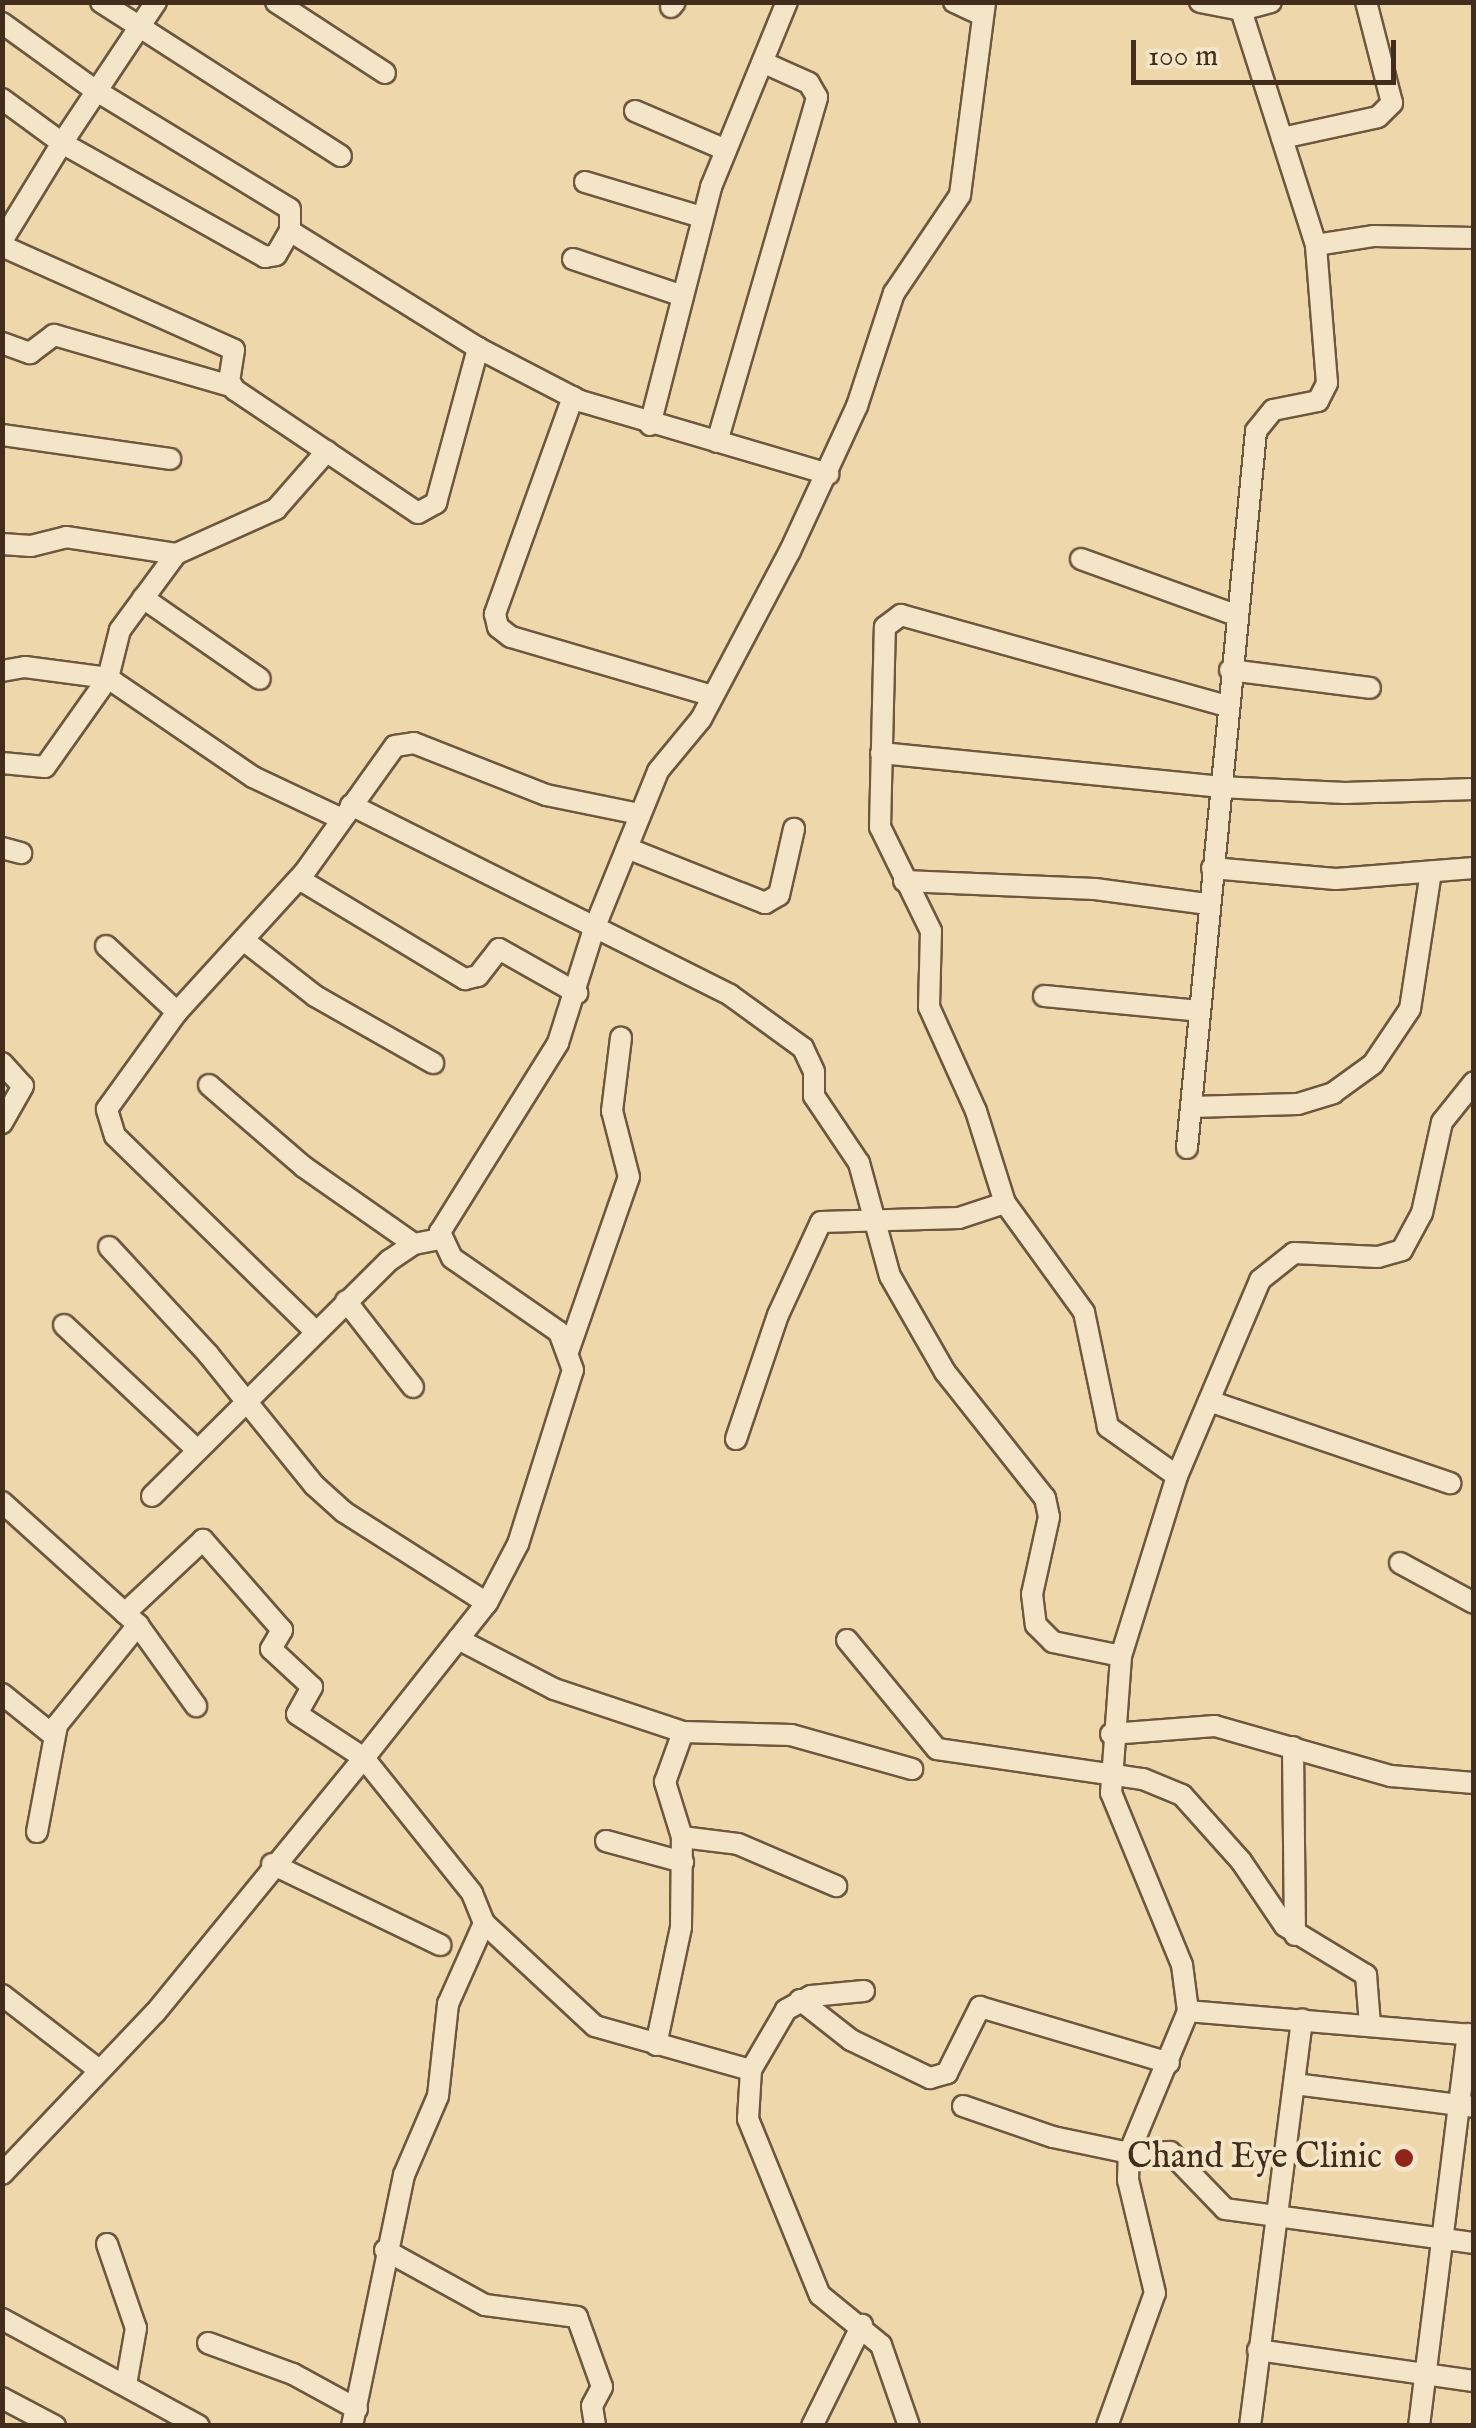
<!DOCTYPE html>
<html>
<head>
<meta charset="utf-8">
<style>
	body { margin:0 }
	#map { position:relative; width:1476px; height:2428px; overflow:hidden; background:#eed7aa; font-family:"IM FELL English",serif }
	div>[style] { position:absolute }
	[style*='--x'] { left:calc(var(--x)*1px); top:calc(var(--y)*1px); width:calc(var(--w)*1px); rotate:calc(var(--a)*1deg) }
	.roads { filter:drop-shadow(2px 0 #6d573f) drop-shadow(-2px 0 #6d573f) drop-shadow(0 2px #6d573f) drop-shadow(0 -2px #6d573f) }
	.minor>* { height:20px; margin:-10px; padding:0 10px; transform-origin:10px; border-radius:10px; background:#f4e5c8 }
	.dots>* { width:28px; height:28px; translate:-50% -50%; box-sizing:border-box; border:5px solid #f4e5c8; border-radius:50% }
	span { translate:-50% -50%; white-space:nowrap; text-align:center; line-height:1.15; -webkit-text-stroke:8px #f4e5c8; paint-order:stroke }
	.poi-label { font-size:35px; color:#422c1b }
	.right { translate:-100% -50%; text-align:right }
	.frame { position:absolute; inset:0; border:5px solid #422c1b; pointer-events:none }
	.scale { position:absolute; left:1131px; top:40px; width:265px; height:45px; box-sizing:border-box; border:5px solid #422c1b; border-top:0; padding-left:12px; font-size:30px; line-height:35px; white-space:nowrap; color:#422c1b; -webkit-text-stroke:8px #f4e5c8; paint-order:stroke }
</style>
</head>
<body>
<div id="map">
	<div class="roads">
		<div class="minor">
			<i style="--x:101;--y:2;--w:285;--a:32.7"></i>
			<i style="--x:156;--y:2;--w:169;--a:123.7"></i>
			<i style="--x:62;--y:143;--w:233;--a:29.3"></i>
			<i style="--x:265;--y:257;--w:11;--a:-10"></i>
			<i style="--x:276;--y:255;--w:28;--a:-60"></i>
			<i style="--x:290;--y:231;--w:221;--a:31.9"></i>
			<i style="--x:478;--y:348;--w:115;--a:27.5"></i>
			<i style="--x:580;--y:401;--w:259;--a:16.4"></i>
			<i style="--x:276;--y:2;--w:130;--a:33.1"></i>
			<i style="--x:954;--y:2;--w:29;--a:25"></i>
			<i style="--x:1200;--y:2;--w:42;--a:11"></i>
			<i style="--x:1241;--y:10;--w:31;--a:-15"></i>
			<i style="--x:671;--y:7;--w:6;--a:-51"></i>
			<i style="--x:2;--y:23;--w:115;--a:35.8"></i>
			<i style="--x:95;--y:90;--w:228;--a:31.4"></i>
			<i style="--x:290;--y:209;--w:22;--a:90"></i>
			<i style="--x:2;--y:99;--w:74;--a:36.3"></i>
			<i style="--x:62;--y:143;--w:115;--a:121.5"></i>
			<i style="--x:635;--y:111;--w:99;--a:23.2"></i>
			<i style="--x:1282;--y:138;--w:98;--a:-12.3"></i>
			<i style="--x:1378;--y:117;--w:20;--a:-45"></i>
			<i style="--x:1392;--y:103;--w:104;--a:-104.4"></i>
			<i style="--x:585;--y:182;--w:122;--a:16.7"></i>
			<i style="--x:1316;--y:245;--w:59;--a:-8.8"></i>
			<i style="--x:1374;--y:236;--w:100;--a:1.1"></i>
			<i style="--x:2;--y:246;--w:254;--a:24.1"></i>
			<i style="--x:234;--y:350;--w:31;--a:99"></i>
			<i style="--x:229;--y:381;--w:11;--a:56"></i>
			<i style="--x:235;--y:390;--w:220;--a:33.9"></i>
			<i style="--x:418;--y:513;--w:21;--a:-29"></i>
			<i style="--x:436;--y:503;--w:161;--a:-74.8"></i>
			<i style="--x:573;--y:259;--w:116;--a:18.6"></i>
			<i style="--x:2;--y:343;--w:30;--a:20"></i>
			<i style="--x:30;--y:353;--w:30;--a:-37"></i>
			<i style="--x:54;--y:335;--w:184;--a:16.1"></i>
			<i style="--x:573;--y:397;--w:231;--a:109.8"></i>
			<i style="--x:495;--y:614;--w:13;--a:77"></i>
			<i style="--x:498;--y:627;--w:16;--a:38"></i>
			<i style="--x:511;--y:637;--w:210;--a:16.3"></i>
			<i style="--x:650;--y:425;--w:246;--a:-75.6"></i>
			<i style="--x:711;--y:187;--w:200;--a:-67.7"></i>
			<i style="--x:2;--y:435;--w:170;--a:8.1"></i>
			<i style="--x:717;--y:442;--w:359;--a:-73.8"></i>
			<i style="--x:817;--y:97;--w:16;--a:-120"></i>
			<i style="--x:809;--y:83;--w:51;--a:-155.9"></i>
			<i style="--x:2;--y:544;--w:29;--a:4"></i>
			<i style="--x:31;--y:546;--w:36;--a:-14"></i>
			<i style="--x:66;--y:537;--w:111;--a:8.8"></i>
			<i style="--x:1081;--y:559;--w:165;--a:19.9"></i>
			<i style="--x:143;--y:598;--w:142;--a:34.7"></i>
			<i style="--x:1230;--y:670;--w:141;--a:7.3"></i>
			<i style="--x:2;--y:671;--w:23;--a:-10"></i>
			<i style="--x:25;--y:667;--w:84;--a:7.5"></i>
			<i style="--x:108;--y:678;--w:176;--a:34.3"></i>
			<i style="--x:253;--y:777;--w:98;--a:25.3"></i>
			<i style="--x:881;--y:753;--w:340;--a:5.7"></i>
			<i style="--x:1219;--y:787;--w:126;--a:2.7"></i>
			<i style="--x:1345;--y:793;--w:129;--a:-1.8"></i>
			<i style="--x:2;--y:763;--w:43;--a:5.3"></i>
			<i style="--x:45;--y:767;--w:109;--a:-54.7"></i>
			<i style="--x:108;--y:678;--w:49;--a:-76"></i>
			<i style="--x:120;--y:630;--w:94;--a:-53.6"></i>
			<i style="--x:176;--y:554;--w:110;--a:-24.2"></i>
			<i style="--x:276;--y:509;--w:77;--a:-48.7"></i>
			<i style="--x:351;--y:805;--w:424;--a:26.6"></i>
			<i style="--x:730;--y:995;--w:90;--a:36"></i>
			<i style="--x:803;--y:1048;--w:26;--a:65"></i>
			<i style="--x:814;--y:1072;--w:24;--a:90"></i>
			<i style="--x:814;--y:1096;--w:81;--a:56.1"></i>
			<i style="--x:859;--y:1163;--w:117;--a:74.7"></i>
			<i style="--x:890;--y:1276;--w:111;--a:60.2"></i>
			<i style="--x:945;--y:1372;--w:161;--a:51.6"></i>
			<i style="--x:1045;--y:1498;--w:19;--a:78"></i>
			<i style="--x:1049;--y:1517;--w:79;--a:102.4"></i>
			<i style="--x:1032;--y:1594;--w:31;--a:83"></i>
			<i style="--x:1036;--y:1625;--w:24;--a:45"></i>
			<i style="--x:1053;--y:1642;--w:69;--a:11.6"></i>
			<i style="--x:2;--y:848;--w:20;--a:15"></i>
			<i style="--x:627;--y:848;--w:149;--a:21.7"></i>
			<i style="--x:765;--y:903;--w:16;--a:-30"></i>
			<i style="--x:779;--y:895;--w:68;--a:-77.2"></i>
			<i style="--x:1212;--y:868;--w:124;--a:5.1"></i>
			<i style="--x:1336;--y:879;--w:138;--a:-4.6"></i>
			<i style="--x:299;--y:879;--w:194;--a:31.1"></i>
			<i style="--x:465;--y:979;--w:13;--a:-13"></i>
			<i style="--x:478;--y:976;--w:34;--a:-52"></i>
			<i style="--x:499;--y:949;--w:90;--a:29.4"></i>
			<i style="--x:904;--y:881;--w:191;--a:2.4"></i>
			<i style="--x:1095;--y:889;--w:114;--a:7.6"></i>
			<i style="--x:246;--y:942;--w:88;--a:38"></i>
			<i style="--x:315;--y:996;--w:136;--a:29.6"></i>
			<i style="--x:106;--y:946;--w:97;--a:42.9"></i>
			<i style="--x:1044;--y:996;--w:156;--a:5.5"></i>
			<i style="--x:2;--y:1063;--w:31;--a:48"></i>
			<i style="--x:23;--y:1086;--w:43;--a:119.6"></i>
			<i style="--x:209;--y:1085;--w:125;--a:40.8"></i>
			<i style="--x:304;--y:1167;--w:134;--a:35"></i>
			<i style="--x:1191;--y:1107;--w:107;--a:-1.6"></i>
			<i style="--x:1298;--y:1104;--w:37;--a:-17"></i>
			<i style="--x:1333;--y:1093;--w:49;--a:-35.9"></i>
			<i style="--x:1373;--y:1064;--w:66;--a:-56.1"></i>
			<i style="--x:1410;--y:1009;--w:139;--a:-81.3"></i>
			<i style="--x:1187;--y:1148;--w:720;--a:-84.5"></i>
			<i style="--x:1256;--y:431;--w:27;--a:-51"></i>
			<i style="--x:1273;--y:410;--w:46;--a:-11.3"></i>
			<i style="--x:1318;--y:401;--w:20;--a:-63"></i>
			<i style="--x:1327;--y:383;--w:138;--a:-94.6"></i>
			<i style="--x:1316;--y:245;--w:247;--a:-107.7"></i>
			<i style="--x:109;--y:1247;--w:146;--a:47.2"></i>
			<i style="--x:208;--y:1354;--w:169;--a:51"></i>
			<i style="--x:314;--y:1485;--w:40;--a:42"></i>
			<i style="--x:344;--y:1512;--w:169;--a:32.5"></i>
			<i style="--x:346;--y:1301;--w:109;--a:52.1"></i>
			<i style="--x:64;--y:1325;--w:180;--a:43.2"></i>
			<i style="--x:315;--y:1331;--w:279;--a:-135.7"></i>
			<i style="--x:115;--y:1136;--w:28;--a:-107"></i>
			<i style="--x:107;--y:1109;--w:120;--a:-54.2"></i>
			<i style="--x:177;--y:1012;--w:188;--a:-47.6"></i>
			<i style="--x:304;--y:873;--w:156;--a:-54.4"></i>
			<i style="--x:395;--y:746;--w:19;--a:-9"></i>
			<i style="--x:414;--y:743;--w:142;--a:21.5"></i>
			<i style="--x:546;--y:795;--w:95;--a:11.5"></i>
			<i style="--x:569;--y:1349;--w:182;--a:-70.8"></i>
			<i style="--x:629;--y:1177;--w:68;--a:-104.4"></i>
			<i style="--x:612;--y:1111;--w:74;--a:-83"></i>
			<i style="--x:1209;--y:1401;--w:255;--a:18.8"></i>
			<i style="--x:736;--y:1439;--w:131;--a:-71.3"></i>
			<i style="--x:778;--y:1315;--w:102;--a:-65.2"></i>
			<i style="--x:821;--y:1222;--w:138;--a:-1.7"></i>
			<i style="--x:959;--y:1218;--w:48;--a:-18.1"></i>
			<i style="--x:1177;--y:1476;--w:85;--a:-144.6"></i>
			<i style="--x:1108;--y:1427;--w:117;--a:-101.8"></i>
			<i style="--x:1084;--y:1312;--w:135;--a:-125.9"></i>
			<i style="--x:1005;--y:1203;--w:96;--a:-107.5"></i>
			<i style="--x:976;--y:1111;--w:114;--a:-114.3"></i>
			<i style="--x:929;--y:1007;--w:76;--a:-88.5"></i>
			<i style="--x:931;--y:931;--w:116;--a:-116.1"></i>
			<i style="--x:880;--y:827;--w:200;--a:-88.6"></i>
			<i style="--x:885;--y:627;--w:20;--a:-37"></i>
			<i style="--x:901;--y:615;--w:338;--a:15.6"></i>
			<i style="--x:152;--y:1496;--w:335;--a:-44.8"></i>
			<i style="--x:390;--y:1260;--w:29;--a:-34"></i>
			<i style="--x:414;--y:1244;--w:25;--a:-11"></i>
			<i style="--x:2;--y:1502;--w:183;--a:42.1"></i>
			<i style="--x:138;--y:1625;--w:100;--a:54.4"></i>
			<i style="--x:1400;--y:1563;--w:84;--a:28.4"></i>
			<i style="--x:458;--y:1639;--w:108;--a:27.5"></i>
			<i style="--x:554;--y:1689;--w:136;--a:18.4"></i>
			<i style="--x:683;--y:1732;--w:108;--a:1.6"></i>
			<i style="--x:791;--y:1735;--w:126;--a:15.7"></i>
			<i style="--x:847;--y:1640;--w:141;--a:50.5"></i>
			<i style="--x:937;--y:1749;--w:208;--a:8.3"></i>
			<i style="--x:1143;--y:1779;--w:42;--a:22.3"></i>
			<i style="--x:1182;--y:1795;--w:89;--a:48.2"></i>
			<i style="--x:1241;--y:1861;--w:78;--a:55.9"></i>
			<i style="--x:1285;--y:1926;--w:95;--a:31.2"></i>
			<i style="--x:1366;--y:1975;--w:50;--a:85.4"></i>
			<i style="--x:2;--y:1694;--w:67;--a:38.9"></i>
			<i style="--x:1111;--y:1734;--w:104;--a:-4.4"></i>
			<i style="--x:1215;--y:1726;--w:183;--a:15.9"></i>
			<i style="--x:1391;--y:1776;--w:83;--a:4.8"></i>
			<i style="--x:1293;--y:1747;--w:188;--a:89.4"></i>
			<i style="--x:37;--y:1832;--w:109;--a:-79.4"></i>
			<i style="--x:57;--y:1725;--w:129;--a:-51"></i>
			<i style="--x:682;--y:1837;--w:56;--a:7.1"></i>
			<i style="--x:738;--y:1844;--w:107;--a:23.2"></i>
			<i style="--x:606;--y:1841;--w:80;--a:15.3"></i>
			<i style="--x:272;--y:1864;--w:187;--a:25.7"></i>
			<i style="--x:484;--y:1923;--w:151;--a:42.9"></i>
			<i style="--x:595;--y:2026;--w:162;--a:15.8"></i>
			<i style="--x:864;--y:1991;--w:53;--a:174.6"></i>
			<i style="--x:811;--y:1996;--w:29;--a:151"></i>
			<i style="--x:786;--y:2010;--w:69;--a:120.3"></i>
			<i style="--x:751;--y:2070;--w:49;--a:93.5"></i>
			<i style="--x:748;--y:2119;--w:190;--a:67.8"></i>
			<i style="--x:820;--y:2295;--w:79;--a:39.3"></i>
			<i style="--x:881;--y:2345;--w:86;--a:70.9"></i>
			<i style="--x:2;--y:1995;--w:123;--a:37.7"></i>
			<i style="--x:800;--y:2000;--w:65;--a:38.1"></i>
			<i style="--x:851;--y:2040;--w:88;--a:25.7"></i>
			<i style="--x:930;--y:2078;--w:18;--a:-16"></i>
			<i style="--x:947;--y:2073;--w:74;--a:-63.4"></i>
			<i style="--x:980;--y:2007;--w:197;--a:16.5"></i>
			<i style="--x:1188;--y:2011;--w:287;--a:4.8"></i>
			<i style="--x:656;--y:2045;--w:121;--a:-78"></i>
			<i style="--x:681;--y:1927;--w:90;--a:-89.4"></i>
			<i style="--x:682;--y:1837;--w:58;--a:-107.2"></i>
			<i style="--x:665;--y:1782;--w:53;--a:-70.2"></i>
			<i style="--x:1295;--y:2084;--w:180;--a:7.3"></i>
			<i style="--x:963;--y:2106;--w:95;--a:19"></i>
			<i style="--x:1053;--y:2137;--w:78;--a:11.9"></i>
			<i style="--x:1129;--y:2153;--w:41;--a:-1.4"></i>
			<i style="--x:1170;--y:2152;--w:79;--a:46"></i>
			<i style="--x:1225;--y:2209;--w:251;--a:7.8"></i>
			<i style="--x:2;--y:2174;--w:222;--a:-46.5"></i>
			<i style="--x:155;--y:2013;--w:330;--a:-50.7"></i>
			<i style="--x:364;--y:1758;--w:80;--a:-146.7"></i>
			<i style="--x:297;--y:1714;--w:31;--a:-61"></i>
			<i style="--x:312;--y:1687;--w:56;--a:-137.2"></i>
			<i style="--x:271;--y:1649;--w:22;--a:-60"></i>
			<i style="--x:282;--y:1630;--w:120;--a:-131.3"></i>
			<i style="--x:203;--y:1540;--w:107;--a:136.9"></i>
			<i style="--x:107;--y:2244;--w:89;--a:71"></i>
			<i style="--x:136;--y:2328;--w:58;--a:100"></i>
			<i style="--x:385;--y:2250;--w:114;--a:28.8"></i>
			<i style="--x:485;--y:2305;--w:93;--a:7.4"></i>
			<i style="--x:577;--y:2317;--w:74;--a:70.3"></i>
			<i style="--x:602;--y:2387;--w:21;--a:118"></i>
			<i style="--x:592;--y:2406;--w:20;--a:81"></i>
			<i style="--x:2;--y:2319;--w:224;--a:28.5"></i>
			<i style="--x:208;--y:2343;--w:90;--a:20"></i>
			<i style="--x:293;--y:2374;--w:73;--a:28.7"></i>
			<i style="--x:1258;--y:2350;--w:218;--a:8.2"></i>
			<i style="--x:2;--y:2398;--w:60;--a:27.8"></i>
			<i style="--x:352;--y:2426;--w:256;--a:-78.3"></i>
			<i style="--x:404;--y:2175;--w:86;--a:-66.7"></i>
			<i style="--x:438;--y:2096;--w:93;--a:-83.8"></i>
			<i style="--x:448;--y:2004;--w:89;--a:-66"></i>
			<i style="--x:484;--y:1923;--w:32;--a:-112"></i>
			<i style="--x:472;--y:1893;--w:173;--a:-128.7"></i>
			<i style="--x:364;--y:1758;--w:198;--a:-51.6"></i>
			<i style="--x:487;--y:1603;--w:67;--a:-62.3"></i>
			<i style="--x:518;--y:1544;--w:182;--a:-72.5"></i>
			<i style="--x:573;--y:1370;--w:40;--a:-110.2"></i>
			<i style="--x:559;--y:1332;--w:130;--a:-145.3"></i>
			<i style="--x:452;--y:1258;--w:29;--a:-115"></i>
			<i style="--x:440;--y:1232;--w:223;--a:-58"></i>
			<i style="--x:558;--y:1043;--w:120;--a:-72.5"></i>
			<i style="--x:594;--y:929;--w:170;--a:-67.9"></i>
			<i style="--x:658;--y:771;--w:67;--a:-50.4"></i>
			<i style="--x:701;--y:719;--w:190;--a:-62.1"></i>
			<i style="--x:790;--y:551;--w:160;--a:-65.2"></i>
			<i style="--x:857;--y:406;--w:119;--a:-71.9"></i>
			<i style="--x:894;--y:293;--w:118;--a:-56"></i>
			<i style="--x:960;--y:195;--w:195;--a:-82.6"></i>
			<i style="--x:812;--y:2426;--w:113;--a:-63.7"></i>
			<i style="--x:1107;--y:2426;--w:141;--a:-70.2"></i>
			<i style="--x:1155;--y:2293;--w:116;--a:-103.4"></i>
			<i style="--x:1128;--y:2180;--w:27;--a:-88"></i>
			<i style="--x:1129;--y:2153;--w:154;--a:-67.4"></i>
			<i style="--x:1188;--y:2011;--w:46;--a:-97.4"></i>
			<i style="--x:1182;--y:1965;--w:186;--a:-112.4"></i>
			<i style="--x:1111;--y:1793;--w:137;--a:-85.8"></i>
			<i style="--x:1121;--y:1656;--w:189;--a:-72.7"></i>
			<i style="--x:1177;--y:1476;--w:213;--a:-67"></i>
			<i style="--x:1260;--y:1280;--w:43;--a:-38.5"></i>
			<i style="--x:1294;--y:1253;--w:84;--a:2.7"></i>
			<i style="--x:1378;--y:1257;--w:25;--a:-16"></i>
			<i style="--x:1402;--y:1250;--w:42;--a:-61.6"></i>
			<i style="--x:1422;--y:1213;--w:93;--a:-77.6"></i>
			<i style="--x:1442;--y:1122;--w:51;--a:-51.3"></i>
			<i style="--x:1250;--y:2426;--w:410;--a:-82.7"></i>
			<i style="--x:1419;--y:2426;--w:395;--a:-82.9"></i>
		</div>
	</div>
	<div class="dots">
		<i style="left:1404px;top:2158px;background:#8f2418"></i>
	</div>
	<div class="poi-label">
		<span class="right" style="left:1382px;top:2158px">Chand Eye Clinic</span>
	</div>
	<div class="frame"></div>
	<div class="scale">100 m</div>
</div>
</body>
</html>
